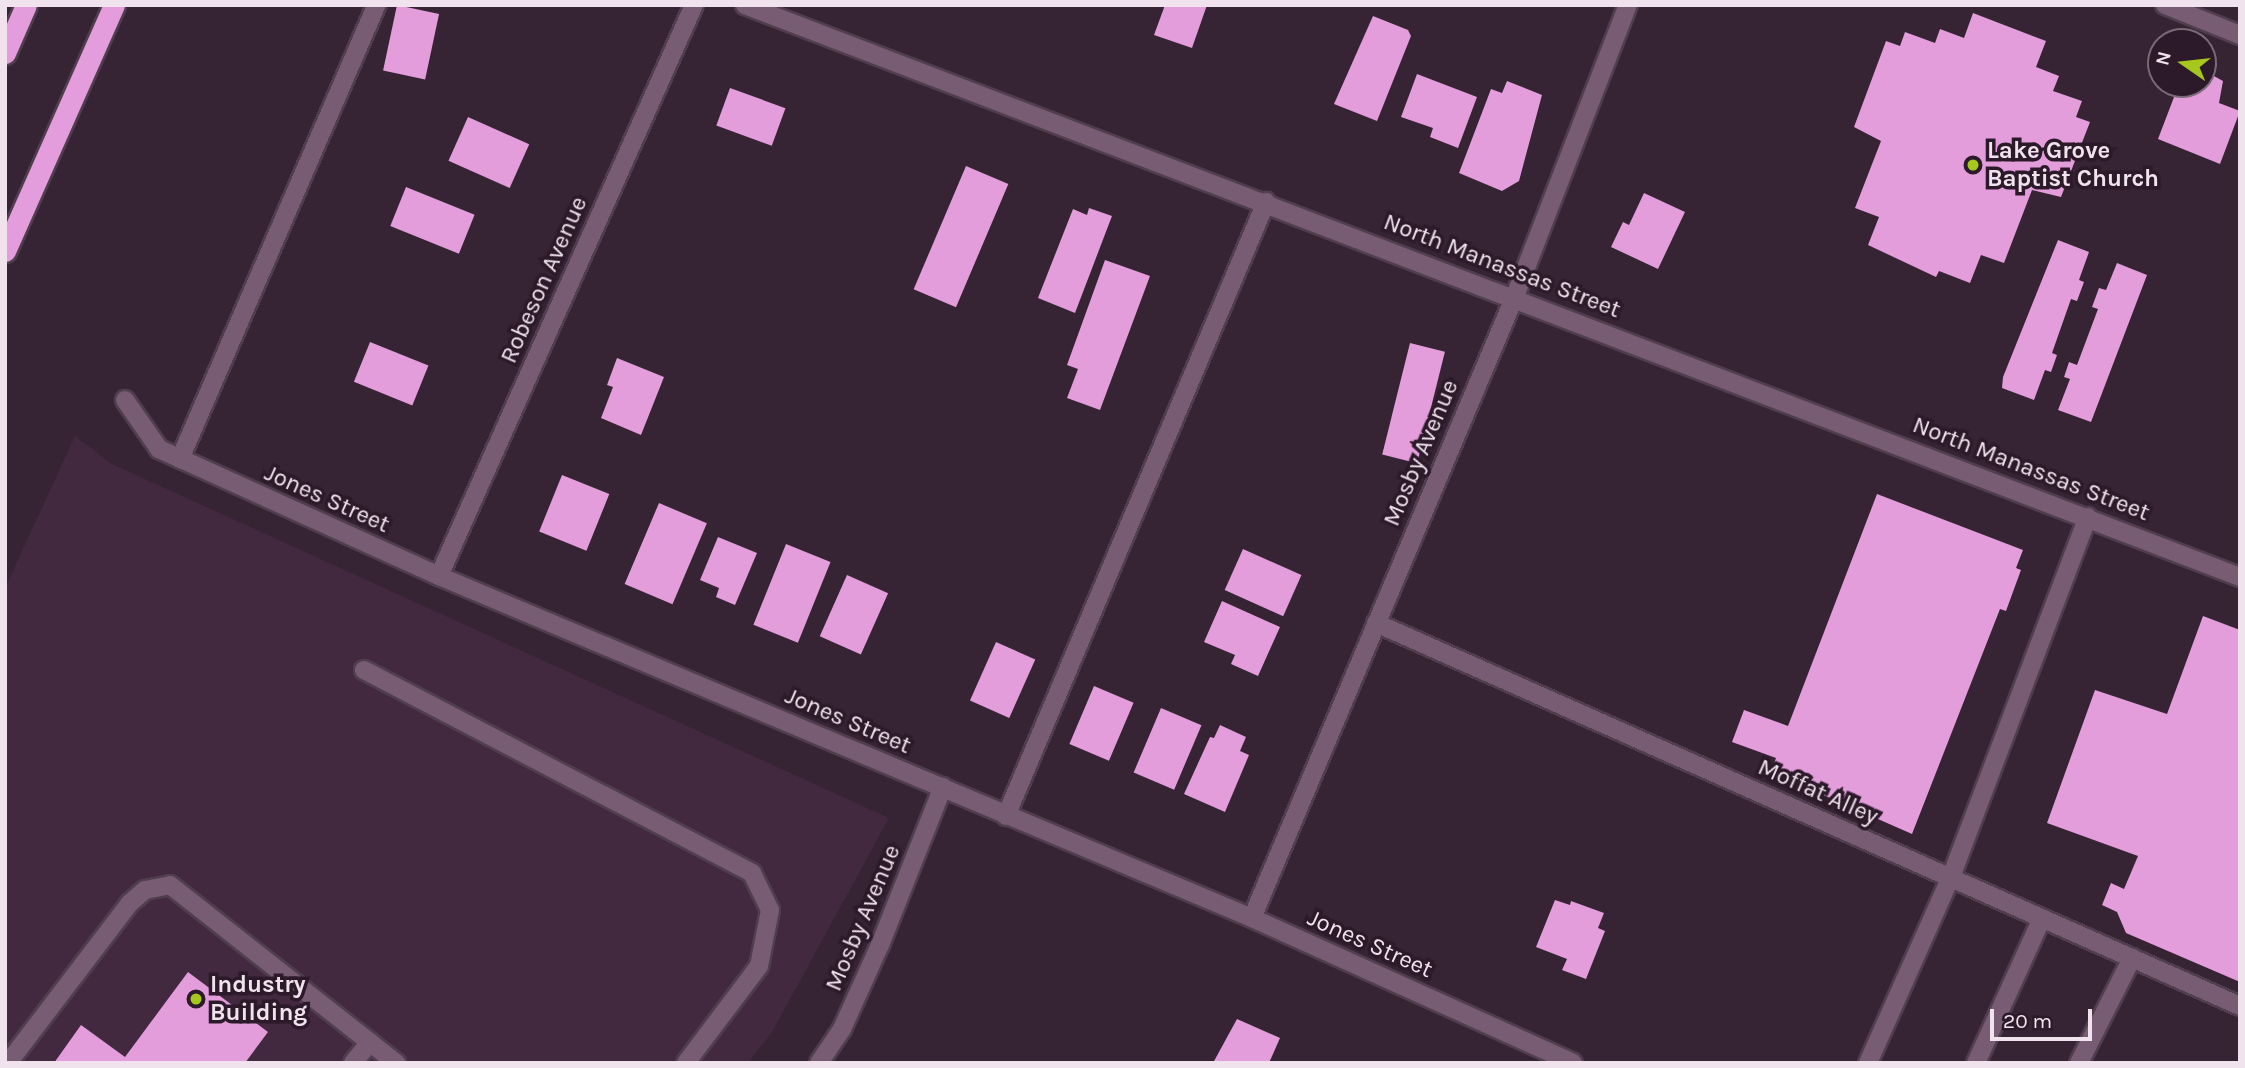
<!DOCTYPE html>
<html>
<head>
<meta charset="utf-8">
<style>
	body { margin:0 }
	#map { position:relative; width:2245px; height:1068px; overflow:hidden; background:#362334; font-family:Karla,sans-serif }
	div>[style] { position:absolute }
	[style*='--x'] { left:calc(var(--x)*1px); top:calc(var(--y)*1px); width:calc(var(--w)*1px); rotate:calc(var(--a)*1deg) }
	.built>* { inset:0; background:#42293f }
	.building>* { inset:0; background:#e39ddb; transform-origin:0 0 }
	.roads { filter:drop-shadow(2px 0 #503e4e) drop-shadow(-2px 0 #503e4e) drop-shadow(0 2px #503e4e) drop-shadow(0 -2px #503e4e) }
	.minor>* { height:18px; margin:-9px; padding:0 9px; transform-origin:9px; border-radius:9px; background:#785c74 }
	.highway>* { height:21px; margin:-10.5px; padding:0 10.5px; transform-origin:10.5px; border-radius:10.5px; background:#e39ddc }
	.dots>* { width:19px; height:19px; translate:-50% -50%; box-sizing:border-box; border:4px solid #2c192a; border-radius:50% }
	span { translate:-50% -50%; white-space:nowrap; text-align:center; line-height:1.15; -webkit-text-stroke:7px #2c192a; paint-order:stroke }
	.poi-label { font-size:24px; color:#f0e3ee; font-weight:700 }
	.left { translate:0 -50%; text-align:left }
	.street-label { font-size:24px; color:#f0e3ee }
	.frame { position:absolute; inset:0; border:7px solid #f0e3ee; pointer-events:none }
	.north { position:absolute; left:2147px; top:28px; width:70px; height:70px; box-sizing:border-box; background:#2c192a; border:2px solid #7a6a78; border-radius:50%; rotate:284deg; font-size:19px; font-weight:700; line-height:28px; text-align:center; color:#f0e3ee }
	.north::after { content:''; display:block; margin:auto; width:24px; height:32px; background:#a8c71c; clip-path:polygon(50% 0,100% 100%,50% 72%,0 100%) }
	.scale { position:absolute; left:1990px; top:1009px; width:102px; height:32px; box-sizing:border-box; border:4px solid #f0e3ee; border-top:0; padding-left:9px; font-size:21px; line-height:24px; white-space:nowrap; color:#f0e3ee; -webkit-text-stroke:5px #2c192a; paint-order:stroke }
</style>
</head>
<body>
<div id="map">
	<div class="built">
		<i style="clip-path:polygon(75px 436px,112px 464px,889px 818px,772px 1032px,748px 1063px,5px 1063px,5px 588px)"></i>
	</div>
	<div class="building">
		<i style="left:397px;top:5px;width:43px;height:67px;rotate:12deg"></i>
		<i style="clip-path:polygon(1165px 5px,1207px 5px,1192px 48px,1154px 35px)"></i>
		<i style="clip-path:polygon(1973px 13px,2046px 41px,2036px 67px,2059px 76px,2053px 91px,2082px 101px,2076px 117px,2090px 122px,2061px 197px,2032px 190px,2004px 263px,1981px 255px,1970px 283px,1939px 271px,1936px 277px,1868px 245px,1879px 217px,1855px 208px,1881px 141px,1854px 127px,1886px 41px,1900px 46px,1905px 32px,1935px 43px,1940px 29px,1964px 38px)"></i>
		<i style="clip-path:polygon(1373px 16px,1408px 30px,1411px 36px,1377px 121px,1334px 104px)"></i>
		<i style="clip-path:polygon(2203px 70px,2223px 81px,2219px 103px,2240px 111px,2220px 164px,2158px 139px,2179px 84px,2203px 84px)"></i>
		<i style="clip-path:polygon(1417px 74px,1477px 97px,1458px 148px,1430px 137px,1433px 128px,1401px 117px)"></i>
		<i style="clip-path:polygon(1507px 81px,1542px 95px,1519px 181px,1502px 191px,1459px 173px,1491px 89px,1502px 93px)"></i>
		<i style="left:730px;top:88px;width:59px;height:40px;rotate:20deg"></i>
		<i style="left:468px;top:117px;width:67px;height:48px;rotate:24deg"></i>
		<i style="left:966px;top:166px;width:46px;height:134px;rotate:23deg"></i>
		<i style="left:406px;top:187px;width:74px;height:42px;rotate:22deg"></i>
		<i style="clip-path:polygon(1644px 193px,1685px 212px,1658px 269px,1611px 247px,1623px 222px,1629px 225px)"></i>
		<i style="clip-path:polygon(1089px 208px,1112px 216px,1075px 313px,1038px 298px,1073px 209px,1087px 215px)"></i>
		<i style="clip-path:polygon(2058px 240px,2089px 252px,2079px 280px,2084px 282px,2077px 301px,2071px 299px,2052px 353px,2057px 355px,2051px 372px,2045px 370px,2034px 400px,2002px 388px,2003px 377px)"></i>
		<i style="clip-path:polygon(1105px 260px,1150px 276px,1100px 410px,1067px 398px,1078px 369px,1067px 365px)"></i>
		<i style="clip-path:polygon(2117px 263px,2147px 275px,2091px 422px,2058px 410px,2070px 379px,2064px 377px,2069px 362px,2077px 365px,2098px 309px,2092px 307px,2099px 288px,2106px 290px)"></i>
		<i style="left:370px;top:342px;width:63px;height:43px;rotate:22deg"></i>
		<i style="left:1410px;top:343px;width:36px;height:115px;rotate:14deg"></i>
		<i style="clip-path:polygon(617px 358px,664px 377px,641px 435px,601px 418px,613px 387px,607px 385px)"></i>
		<i style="left:562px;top:475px;width:51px;height:61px;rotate:22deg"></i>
		<i style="clip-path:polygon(1877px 494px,2023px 550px,2016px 568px,2021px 570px,2006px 611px,2000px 609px,1912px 834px,1771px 772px,1776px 758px,1732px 742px,1744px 710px,1788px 726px)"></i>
		<i style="left:659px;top:503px;width:52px;height:88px;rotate:23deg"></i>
		<i style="clip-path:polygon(718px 537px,757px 553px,735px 605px,716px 597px,719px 588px,700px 580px)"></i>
		<i style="left:786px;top:544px;width:48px;height:87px;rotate:22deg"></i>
		<i style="left:1243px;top:549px;width:64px;height:45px;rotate:24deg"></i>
		<i style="left:847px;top:575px;width:45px;height:67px;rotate:24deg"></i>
		<i style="clip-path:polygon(1222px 601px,1280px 627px,1258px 676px,1231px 664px,1235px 655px,1204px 642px)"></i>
		<i style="clip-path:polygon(2203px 616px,2240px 630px,2240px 982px,2126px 933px,2117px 912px,2102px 905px,2111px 883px,2124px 889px,2138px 856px,2047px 823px,2095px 690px,2167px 714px)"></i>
		<i style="left:996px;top:642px;width:43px;height:64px;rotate:24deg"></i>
		<i style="left:1094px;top:686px;width:43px;height:63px;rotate:23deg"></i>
		<i style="left:1161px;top:708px;width:44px;height:70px;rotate:23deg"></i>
		<i style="clip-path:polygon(1220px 725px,1246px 737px,1240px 751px,1249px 755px,1225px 812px,1184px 794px,1210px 737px,1214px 738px)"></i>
		<i style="clip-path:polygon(1555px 900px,1570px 905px,1571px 901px,1604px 913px,1598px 928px,1605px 931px,1586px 979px,1562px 970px,1567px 959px,1536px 947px)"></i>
		<i style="clip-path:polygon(188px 972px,268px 1032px,245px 1063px,54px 1063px,81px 1025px,125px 1057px)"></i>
		<i style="clip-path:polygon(1237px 1019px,1280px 1038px,1269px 1063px,1213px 1063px)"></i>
	</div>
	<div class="roads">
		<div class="minor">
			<i style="--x:745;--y:5;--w:1601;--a:20.94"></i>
			<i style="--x:2165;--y:5;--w:81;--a:21.8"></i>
			<i style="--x:125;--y:400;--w:60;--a:55.2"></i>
			<i style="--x:159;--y:449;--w:307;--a:24.4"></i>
			<i style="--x:439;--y:576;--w:882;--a:22.81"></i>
			<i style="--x:1252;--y:918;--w:352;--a:24.3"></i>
			<i style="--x:180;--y:459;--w:495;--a:-66.6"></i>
			<i style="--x:439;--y:576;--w:625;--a:-65.94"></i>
			<i style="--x:1376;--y:623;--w:945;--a:23.91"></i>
			<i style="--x:364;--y:670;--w:438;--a:27.6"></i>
			<i style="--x:752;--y:873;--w:41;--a:64.1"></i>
			<i style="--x:770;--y:910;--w:57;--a:101.1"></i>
			<i style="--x:759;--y:966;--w:121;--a:127"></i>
			<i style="--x:1006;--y:816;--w:667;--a:-67.05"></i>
			<i style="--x:1252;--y:918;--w:675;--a:-67.08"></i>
			<i style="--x:1515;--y:296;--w:312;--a:-68.8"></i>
			<i style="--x:8;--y:1063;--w:201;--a:-52.7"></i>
			<i style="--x:130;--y:903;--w:20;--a:-41"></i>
			<i style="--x:145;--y:890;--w:25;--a:-11"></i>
			<i style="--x:170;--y:885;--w:288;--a:38.2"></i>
			<i style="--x:353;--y:1063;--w:27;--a:-51"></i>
			<i style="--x:819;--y:1063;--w:41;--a:-55.9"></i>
			<i style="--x:842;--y:1029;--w:92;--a:-65.7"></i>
			<i style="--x:880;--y:945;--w:170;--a:-68.3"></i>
			<i style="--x:1868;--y:1063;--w:204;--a:-66"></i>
			<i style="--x:1951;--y:877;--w:385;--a:-69.2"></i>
			<i style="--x:1976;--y:1063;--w:159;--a:-65.5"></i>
			<i style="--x:2079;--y:1063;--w:118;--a:-63.2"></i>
		</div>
		<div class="highway">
			<i style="--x:5;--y:53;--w:52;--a:-66.4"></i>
			<i style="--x:5;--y:251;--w:269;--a:-66.1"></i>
		</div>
	</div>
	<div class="dots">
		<i style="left:1973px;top:165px;background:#a8c71c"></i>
		<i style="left:196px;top:999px;background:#a8c71c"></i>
	</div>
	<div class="poi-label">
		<span class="left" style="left:1987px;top:165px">Lake Grove<br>Baptist Church</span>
		<span class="left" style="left:210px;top:999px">Industry<br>Building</span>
	</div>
	<div class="street-label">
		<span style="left:1502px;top:266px;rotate:21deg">North Manassas Street</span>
		<span style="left:544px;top:280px;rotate:-66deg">Robeson Avenue</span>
		<span style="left:1421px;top:453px;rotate:-67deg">Mosby Avenue</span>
		<span style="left:2031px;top:469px;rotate:21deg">North Manassas Street</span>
		<span style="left:327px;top:499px;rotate:24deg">Jones Street</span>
		<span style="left:848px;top:721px;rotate:23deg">Jones Street</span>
		<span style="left:1818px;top:792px;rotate:24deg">Moffat Alley</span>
		<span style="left:863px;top:918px;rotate:-67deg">Mosby Avenue</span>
		<span style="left:1370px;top:944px;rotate:24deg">Jones Street</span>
	</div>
	<div class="frame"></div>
	<div class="north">N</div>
	<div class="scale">20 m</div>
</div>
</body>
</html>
